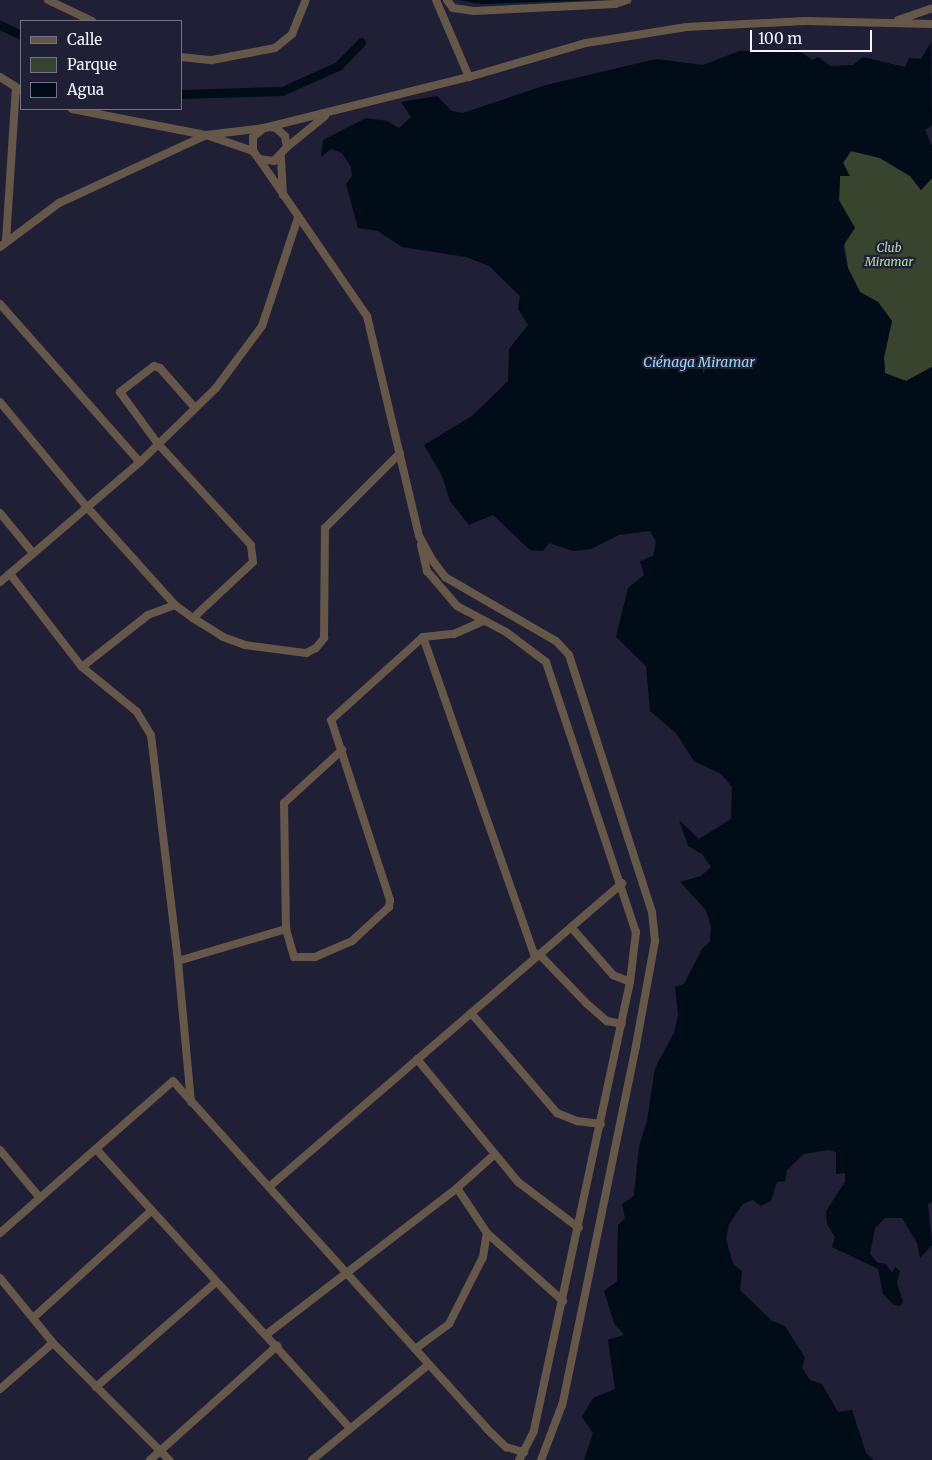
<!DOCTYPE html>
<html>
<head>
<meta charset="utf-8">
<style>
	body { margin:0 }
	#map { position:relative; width:932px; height:1460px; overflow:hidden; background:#1f1f35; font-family:Merriweather,serif }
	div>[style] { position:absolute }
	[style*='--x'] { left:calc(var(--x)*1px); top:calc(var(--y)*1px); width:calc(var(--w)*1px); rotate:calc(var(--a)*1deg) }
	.green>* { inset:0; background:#37452f }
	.water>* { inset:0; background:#000c17 }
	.canal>* { height:9px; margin:-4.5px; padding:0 4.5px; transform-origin:4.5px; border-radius:4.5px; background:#000c17 }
	.minor>* { height:8px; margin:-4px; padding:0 4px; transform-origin:4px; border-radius:4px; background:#665849 }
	span { translate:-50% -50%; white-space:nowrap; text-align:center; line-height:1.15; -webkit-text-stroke:4.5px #1f1f35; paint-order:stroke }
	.park-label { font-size:12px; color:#b5e0a1; font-style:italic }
	.water-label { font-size:14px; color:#9ad7f7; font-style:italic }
	.legend { position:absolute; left:20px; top:20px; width:162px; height:90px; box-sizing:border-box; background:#1f1f35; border:1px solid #737486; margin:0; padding:6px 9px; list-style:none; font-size:15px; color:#f2f3ff }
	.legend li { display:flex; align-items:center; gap:10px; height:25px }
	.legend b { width:25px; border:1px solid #737486 }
	.scale { position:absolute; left:750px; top:30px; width:122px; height:22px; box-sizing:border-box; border:2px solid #f2f3ff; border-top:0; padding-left:6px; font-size:15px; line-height:18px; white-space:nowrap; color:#f2f3ff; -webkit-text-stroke:4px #1f1f35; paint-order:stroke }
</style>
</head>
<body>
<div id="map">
	<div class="green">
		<i style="clip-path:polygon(851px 151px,880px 158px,910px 176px,921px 190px,932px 178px,932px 367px,906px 381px,885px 374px,884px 357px,892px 321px,878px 302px,860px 292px,848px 268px,839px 200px,840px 176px,849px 176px,843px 163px)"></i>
	</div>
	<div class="water">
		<i style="clip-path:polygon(459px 0,595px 0,481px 4px)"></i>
		<i style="clip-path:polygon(931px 42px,932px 125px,925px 130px,932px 146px,932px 178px,921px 190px,910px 176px,880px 158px,851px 151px,843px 163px,850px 176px,840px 176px,839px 200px,855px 228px,843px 246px,848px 268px,860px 292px,878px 302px,892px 321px,884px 357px,885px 373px,906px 381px,932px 367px,932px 1202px,928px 1204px,932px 1245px,920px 1258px,917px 1243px,902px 1218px,885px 1218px,875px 1228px,870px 1254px,878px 1263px,886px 1264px,892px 1273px,895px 1267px,900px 1271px,897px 1283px,903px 1302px,900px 1306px,894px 1305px,883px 1294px,878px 1269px,832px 1247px,835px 1237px,827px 1224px,826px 1211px,845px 1182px,845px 1173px,836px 1174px,836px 1152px,828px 1150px,804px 1154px,787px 1170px,785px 1181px,777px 1182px,771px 1201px,761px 1206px,753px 1200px,743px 1204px,729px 1224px,726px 1239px,733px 1264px,742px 1271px,740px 1290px,772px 1321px,785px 1326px,805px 1358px,802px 1368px,810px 1380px,822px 1384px,838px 1412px,852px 1410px,866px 1453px,874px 1460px,584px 1460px,593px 1433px,582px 1417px,593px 1398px,615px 1389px,608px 1340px,624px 1335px,614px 1323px,604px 1291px,617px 1281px,618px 1225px,625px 1218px,622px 1204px,634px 1196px,639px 1146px,647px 1121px,655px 1068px,674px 1033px,678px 1015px,675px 987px,684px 984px,702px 949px,710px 942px,711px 926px,706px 910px,680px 882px,701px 876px,711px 867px,702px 854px,688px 846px,679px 820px,699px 839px,731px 819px,732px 787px,721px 774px,694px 761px,676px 733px,650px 711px,646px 666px,616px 637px,628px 588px,644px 575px,640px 561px,653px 556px,656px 542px,650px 531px,619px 535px,591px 549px,573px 551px,549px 543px,543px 551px,530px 550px,493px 515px,469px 525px,450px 501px,442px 476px,424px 445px,472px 416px,508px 381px,509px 349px,528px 325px,518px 309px,520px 296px,489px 266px,466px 257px,402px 247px,378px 231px,358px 228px,346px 184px,352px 176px,351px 167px,342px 153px,331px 149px,321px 157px,323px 140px,366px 118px,387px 121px,399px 128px,411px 117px,401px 102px,437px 96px,452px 111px,463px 113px,546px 85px,656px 59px,703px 65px,739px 51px,797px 49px,812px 60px,818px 57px,830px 66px,853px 65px,863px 57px,905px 67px,909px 58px,921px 59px)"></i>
	</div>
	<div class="canal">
		<i style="--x:0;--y:25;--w:23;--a:25"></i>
		<i style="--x:181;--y:94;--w:101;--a:-1.7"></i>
		<i style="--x:282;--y:91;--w:61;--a:-24.1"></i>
		<i style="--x:338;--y:66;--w:33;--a:-46"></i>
	</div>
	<div class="minor">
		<i style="--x:48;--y:0;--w:49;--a:25.5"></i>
		<i style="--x:436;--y:0;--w:84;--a:66.8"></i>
		<i style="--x:447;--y:0;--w:10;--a:53"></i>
		<i style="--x:453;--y:8;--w:21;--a:8"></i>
		<i style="--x:474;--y:11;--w:141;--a:-2.8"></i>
		<i style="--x:615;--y:4;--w:13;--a:-18"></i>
		<i style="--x:898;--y:20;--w:36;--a:-19"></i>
		<i style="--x:181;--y:57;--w:31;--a:6"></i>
		<i style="--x:212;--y:60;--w:64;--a:-10.8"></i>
		<i style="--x:275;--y:48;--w:22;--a:-39"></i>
		<i style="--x:292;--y:34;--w:37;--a:-68"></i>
		<i style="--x:0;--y:77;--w:25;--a:32"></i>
		<i style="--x:72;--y:109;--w:136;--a:11"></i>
		<i style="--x:206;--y:135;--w:50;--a:18.8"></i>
		<i style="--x:287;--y:147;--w:49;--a:-39.2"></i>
		<i style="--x:281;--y:158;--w:37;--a:87"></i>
		<i style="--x:259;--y:159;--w:191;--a:55.5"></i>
		<i style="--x:367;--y:316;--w:226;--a:76.7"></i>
		<i style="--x:419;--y:536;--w:29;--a:61"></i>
		<i style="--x:433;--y:561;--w:20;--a:53"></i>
		<i style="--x:445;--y:577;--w:128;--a:30"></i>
		<i style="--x:556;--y:641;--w:19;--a:47"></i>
		<i style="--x:569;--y:655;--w:270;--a:72.1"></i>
		<i style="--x:652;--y:912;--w:29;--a:84"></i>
		<i style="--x:655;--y:941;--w:107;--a:100.3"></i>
		<i style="--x:636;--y:1046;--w:367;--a:101.6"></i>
		<i style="--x:562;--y:1405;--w:59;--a:110.9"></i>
		<i style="--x:6;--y:241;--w:153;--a:-86.3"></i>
		<i style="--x:0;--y:247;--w:74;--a:-36.7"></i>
		<i style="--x:59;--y:203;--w:162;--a:-24.8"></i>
		<i style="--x:206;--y:135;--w:58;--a:-6.9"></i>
		<i style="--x:264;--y:128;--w:6;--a:-9"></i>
		<i style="--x:270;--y:127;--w:6;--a:9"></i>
		<i style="--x:276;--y:128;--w:12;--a:42"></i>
		<i style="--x:285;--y:136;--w:11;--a:80"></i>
		<i style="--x:287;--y:147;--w:19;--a:133"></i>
		<i style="--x:274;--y:161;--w:15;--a:-172"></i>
		<i style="--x:259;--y:159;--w:10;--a:-127"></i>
		<i style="--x:253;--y:151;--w:14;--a:-90"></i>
		<i style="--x:253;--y:137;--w:14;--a:-39"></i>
		<i style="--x:264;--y:128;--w:211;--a:-14"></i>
		<i style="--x:469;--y:77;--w:122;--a:-16.2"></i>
		<i style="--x:586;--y:43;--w:102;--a:-9"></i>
		<i style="--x:687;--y:27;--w:118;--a:-2.9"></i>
		<i style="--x:805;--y:21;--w:127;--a:1.4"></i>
		<i style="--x:0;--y:304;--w:211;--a:48.5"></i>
		<i style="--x:0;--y:402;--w:135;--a:50.4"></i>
		<i style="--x:86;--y:506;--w:133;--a:48"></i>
		<i style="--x:175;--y:605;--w:22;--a:36"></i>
		<i style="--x:193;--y:618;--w:82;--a:-43"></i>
		<i style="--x:253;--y:562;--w:17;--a:-97"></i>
		<i style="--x:251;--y:545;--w:137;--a:-132.6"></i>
		<i style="--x:158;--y:444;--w:64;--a:-126.2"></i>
		<i style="--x:120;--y:392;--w:43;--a:-37.4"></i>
		<i style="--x:154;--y:366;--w:6;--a:18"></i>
		<i style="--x:160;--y:368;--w:53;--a:48.8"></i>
		<i style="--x:0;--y:513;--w:52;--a:50.5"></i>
		<i style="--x:421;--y:545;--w:27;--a:77"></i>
		<i style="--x:427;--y:571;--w:46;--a:49.4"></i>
		<i style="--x:457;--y:606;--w:55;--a:28"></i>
		<i style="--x:506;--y:632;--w:50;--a:36.9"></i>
		<i style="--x:546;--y:662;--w:285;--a:71.6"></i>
		<i style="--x:636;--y:932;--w:50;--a:96.8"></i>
		<i style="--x:630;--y:982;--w:459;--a:102.1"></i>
		<i style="--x:534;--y:1431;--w:33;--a:117"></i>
		<i style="--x:10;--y:574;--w:118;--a:52.3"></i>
		<i style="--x:0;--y:582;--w:184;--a:-40.6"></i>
		<i style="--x:140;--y:462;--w:106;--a:-44.2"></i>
		<i style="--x:216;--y:388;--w:77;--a:-53.4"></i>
		<i style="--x:262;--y:326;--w:114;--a:-71.6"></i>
		<i style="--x:175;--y:605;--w:29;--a:160"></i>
		<i style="--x:148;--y:615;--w:84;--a:141.8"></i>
		<i style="--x:82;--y:667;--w:71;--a:39.3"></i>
		<i style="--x:137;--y:712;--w:27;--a:59"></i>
		<i style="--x:151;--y:735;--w:228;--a:83.2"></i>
		<i style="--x:193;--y:618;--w:36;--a:32"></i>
		<i style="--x:223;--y:637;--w:23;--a:20"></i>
		<i style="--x:245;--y:645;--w:62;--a:7.5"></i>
		<i style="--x:306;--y:653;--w:11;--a:-27"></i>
		<i style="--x:316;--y:648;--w:13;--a:-51"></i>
		<i style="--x:324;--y:638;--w:110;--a:-89.5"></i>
		<i style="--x:325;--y:528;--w:106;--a:-45"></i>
		<i style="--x:423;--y:637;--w:339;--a:70.7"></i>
		<i style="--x:571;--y:927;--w:64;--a:48.8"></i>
		<i style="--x:613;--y:975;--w:18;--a:22"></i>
		<i style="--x:286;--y:929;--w:126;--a:-90.9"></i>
		<i style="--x:284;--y:803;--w:79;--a:-42.4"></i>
		<i style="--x:539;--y:954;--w:68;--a:46.2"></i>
		<i style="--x:586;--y:1003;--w:28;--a:41"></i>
		<i style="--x:607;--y:1021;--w:15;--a:11"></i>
		<i style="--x:471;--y:1013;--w:132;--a:49.3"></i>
		<i style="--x:557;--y:1113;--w:22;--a:22"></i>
		<i style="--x:577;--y:1121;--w:24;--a:7"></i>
		<i style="--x:417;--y:1059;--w:159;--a:50.6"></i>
		<i style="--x:518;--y:1182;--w:76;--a:37"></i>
		<i style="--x:191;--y:1102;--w:142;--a:-95.3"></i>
		<i style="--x:178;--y:961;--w:113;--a:-16.5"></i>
		<i style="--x:286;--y:929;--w:29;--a:74"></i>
		<i style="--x:294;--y:957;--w:21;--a:0"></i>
		<i style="--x:315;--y:957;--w:40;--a:-23.4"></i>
		<i style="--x:352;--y:941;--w:50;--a:-42.6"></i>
		<i style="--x:389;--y:907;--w:7;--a:-82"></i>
		<i style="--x:390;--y:900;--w:189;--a:-108.1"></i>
		<i style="--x:331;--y:720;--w:124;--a:-42.1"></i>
		<i style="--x:423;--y:637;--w:31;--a:-6"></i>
		<i style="--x:454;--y:634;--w:32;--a:-24"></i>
		<i style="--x:96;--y:1149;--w:376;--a:47.7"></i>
		<i style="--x:0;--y:1150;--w:62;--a:50.2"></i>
		<i style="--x:269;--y:1187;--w:466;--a:-40.7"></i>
		<i style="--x:0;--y:1233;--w:230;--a:-41.3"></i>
		<i style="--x:173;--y:1081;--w:467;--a:47.9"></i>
		<i style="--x:486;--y:1428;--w:28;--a:44"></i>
		<i style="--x:506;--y:1447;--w:19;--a:16"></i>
		<i style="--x:487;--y:1233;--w:102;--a:41.8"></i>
		<i style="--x:0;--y:1278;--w:84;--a:50.8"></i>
		<i style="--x:53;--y:1343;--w:165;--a:45.2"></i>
		<i style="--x:33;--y:1318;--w:159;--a:-42.2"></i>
		<i style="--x:267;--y:1334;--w:240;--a:-37.5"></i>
		<i style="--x:457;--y:1188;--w:51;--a:-41.8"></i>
		<i style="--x:415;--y:1349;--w:42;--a:-36.3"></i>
		<i style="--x:449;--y:1324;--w:75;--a:-63.1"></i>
		<i style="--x:483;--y:1257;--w:24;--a:-81"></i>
		<i style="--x:487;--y:1233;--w:54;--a:-123.7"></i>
		<i style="--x:96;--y:1387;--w:158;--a:-41.2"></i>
		<i style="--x:0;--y:1389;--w:70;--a:-41"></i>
		<i style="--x:150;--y:1460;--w:171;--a:-41.9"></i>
		<i style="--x:312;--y:1460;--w:149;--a:-39.3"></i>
	</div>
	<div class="park-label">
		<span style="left:889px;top:255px">Club<br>Miramar</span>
	</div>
	<div class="water-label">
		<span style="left:699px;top:362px">Ciénaga Miramar</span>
	</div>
	<ul class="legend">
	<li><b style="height:6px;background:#665849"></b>Calle</li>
	<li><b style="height:14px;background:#37452f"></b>Parque</li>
	<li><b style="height:14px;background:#000c17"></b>Agua</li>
	</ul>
	<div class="scale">100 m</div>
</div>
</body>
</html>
